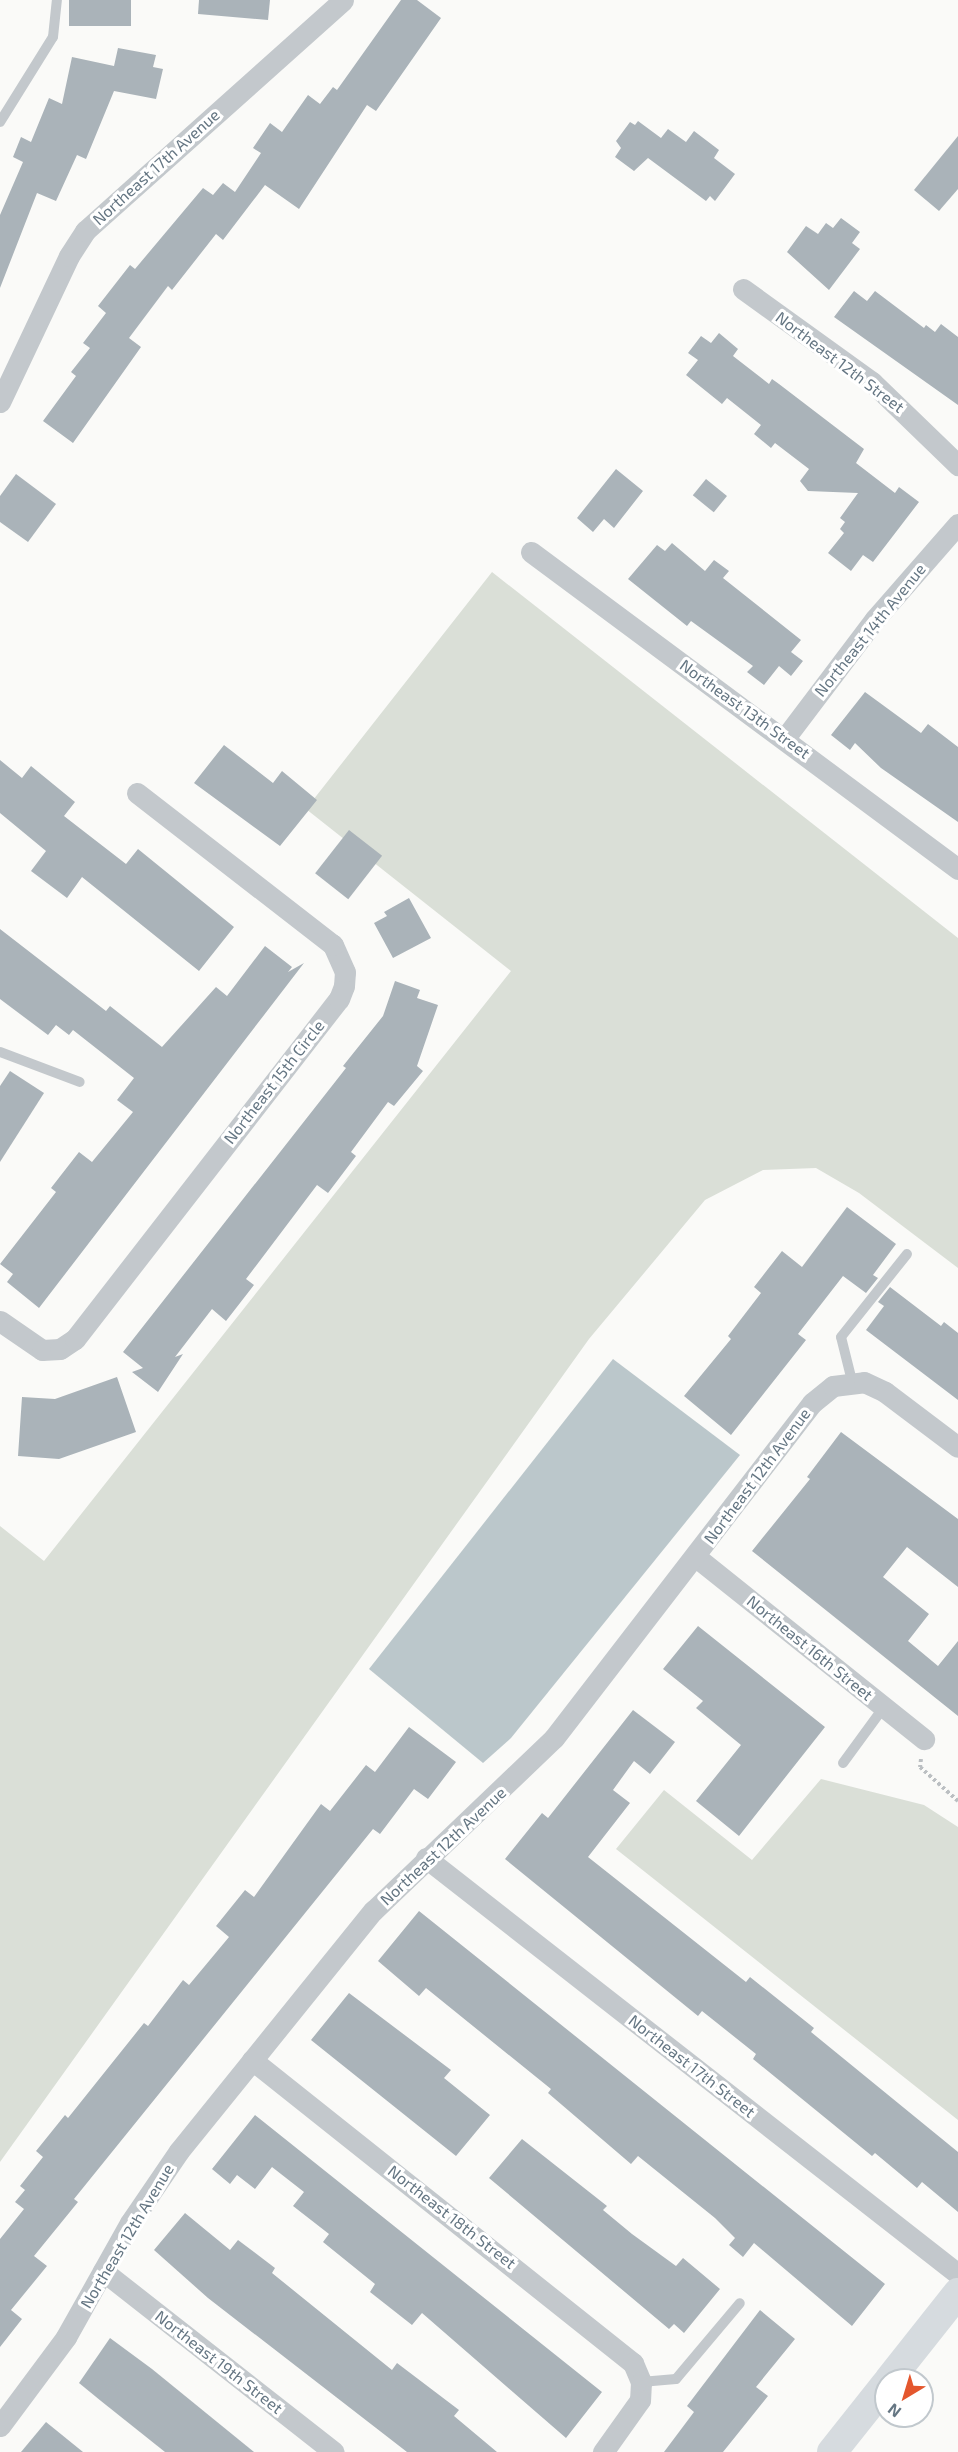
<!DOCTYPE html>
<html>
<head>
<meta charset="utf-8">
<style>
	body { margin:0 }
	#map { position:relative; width:958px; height:2452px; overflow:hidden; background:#fafaf8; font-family:"Exo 2",sans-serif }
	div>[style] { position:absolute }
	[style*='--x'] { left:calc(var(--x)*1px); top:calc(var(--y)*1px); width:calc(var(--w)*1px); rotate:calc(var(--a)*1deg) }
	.green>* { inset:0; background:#dadfd7 }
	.water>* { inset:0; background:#bbc7cb }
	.building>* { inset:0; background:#aab3b9; transform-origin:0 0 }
	.path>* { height:4px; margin-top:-2px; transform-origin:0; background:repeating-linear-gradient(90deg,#bbbfc2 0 3px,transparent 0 6px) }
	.service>* { height:10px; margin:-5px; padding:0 5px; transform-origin:5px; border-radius:5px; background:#c3c8cc }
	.minor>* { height:21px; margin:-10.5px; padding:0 10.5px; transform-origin:10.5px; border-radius:10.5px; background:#c3c8cc }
	.secondary>* { height:30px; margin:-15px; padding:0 15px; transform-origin:15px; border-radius:15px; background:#d6dbdf }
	span { translate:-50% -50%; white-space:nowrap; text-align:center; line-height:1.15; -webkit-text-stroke:6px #fff; paint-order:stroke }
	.street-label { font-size:16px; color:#657683 }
	.north { position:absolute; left:874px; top:2368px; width:60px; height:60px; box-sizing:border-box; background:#fff; border:2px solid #c1c8cd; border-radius:50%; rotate:218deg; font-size:16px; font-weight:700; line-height:24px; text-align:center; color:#657683 }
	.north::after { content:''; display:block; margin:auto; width:21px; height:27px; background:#e4572e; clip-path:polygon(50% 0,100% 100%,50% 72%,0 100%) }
</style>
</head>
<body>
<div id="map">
	<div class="green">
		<i style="clip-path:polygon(492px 572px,958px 938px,958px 1268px,859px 1193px,816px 1168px,763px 1170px,705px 1200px,589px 1339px,0 2162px,0 1526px,44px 1561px,511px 971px,306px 809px)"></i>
		<i style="clip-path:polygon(821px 1779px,924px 1805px,958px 1827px,958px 2120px,616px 1849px,664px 1790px,752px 1860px)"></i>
	</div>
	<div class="water">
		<i style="clip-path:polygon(613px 1359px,740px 1455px,511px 1738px,483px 1763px,369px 1669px)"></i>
	</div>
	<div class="building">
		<i style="left:69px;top:0;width:62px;height:26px"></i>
		<i style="clip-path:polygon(199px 0,270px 0,268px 20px,198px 14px)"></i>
		<i style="clip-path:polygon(401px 0,417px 0,441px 18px,376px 111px,367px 105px,299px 209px,265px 185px,223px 240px,216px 234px,172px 290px,168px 286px,129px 338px,141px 347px,73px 443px,43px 421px,76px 376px,71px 372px,90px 348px,83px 343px,106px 313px,98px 306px,130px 265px,135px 269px,203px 188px,213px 195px,223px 183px,235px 192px,261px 153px,253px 148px,270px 123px,282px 132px,308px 95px,320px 104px,333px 87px,337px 90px)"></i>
		<i style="clip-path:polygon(118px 48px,156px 55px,153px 67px,163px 69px,156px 99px,114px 91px,86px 159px,77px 155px,56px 201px,37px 193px,0 288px,0 215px,23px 162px,13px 157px,21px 137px,31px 142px,49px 98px,62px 104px,72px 57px,114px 66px)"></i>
		<i style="clip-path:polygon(638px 121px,661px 138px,668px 129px,686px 142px,694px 131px,719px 150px,714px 158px,735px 174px,715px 201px,710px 196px,706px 201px,648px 158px,634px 171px,615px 157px,621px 148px,616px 141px,630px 122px,635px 125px)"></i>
		<i style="clip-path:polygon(958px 136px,958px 189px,939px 211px,914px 190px)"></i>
		<i style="clip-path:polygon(841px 218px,860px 232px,852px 243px,860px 249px,829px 290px,787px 252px,806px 226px,818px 234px,826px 223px,833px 228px)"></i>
		<i style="clip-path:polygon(854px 291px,867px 301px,875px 291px,924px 328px,926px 325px,935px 332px,941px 324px,958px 337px,958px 405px,834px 317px)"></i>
		<i style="clip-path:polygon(719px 333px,738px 349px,733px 356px,769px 384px,772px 379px,779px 384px,864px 449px,856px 463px,895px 493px,899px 487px,919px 502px,873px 562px,863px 555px,851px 571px,828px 553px,844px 533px,840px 529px,845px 522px,840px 518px,858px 493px,808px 491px,800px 481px,809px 469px,775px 443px,771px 448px,754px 434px,761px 425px,727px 398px,722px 404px,686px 375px,698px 360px,688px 353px,701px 336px,711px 343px)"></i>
		<i style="clip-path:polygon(616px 469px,643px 491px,614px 528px,604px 519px,593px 532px,577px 518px)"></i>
		<i style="clip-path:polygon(16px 474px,56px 504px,28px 542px,0 522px,0 496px)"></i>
		<i style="left:706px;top:479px;width:27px;height:21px;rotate:39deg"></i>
		<i style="clip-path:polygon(672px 543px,705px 571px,714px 560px,729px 571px,723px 578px,801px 640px,791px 652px,803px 661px,791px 676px,779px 666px,764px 685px,747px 672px,753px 666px,691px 621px,687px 626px,628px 579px,657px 545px,665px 551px)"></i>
		<i style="clip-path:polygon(865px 692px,921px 733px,928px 724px,958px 747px,958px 822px,881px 768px,855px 743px,850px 750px,831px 735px)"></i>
		<i style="clip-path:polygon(224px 745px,273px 783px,282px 771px,317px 800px,280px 846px,194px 783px)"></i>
		<i style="clip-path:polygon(0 760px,22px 778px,31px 766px,75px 802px,64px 816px,126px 864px,138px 849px,234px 927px,199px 971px,82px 877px,67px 898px,31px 871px,46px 851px,0 813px)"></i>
		<i style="left:349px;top:830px;width:42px;height:55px;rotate:38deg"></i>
		<i style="clip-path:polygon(409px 898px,431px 938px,393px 958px,374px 923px,387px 916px,384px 912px)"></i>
		<i style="clip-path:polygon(0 929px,106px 1011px,110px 1006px,162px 1047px,216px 987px,227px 996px,265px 946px,292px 967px,288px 972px,304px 963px,39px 1308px,7px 1282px,13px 1274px,0 1264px,56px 1192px,51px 1188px,79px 1152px,92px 1162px,133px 1112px,117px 1100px,134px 1078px,73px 1030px,69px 1035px,56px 1025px,48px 1035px,0 999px)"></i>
		<i style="clip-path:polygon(395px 981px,420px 990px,417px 998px,438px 1005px,417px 1066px,423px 1071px,394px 1106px,388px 1102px,351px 1152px,356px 1156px,328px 1193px,317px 1185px,246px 1279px,254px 1285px,226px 1321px,212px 1309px,175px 1357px,183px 1354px,158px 1392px,132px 1372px,143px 1368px,123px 1352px,346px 1068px,343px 1066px,383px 1016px)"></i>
		<i style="clip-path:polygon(10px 1071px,44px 1093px,0 1162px,0 1086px)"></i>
		<i style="clip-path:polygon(847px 1207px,896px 1244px,873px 1275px,878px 1278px,866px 1293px,843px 1276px,798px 1334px,806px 1340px,731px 1435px,684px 1396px,731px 1339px,728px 1336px,761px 1293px,754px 1287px,782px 1251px,802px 1267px)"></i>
		<i style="clip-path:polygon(890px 1287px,941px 1326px,944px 1322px,958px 1333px,958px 1400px,866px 1330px,884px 1306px,878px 1302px)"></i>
		<i style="clip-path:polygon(117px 1377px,136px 1432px,59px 1459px,18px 1456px,22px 1397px,55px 1399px)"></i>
		<i style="clip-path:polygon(841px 1432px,958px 1519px,958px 1587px,907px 1547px,883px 1577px,929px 1614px,908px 1641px,938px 1666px,958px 1641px,958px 1716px,752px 1551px,810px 1479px,807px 1477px)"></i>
		<i style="clip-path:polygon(698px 1626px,825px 1727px,739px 1836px,696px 1801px,741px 1745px,696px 1708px,703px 1701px,663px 1669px)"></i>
		<i style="clip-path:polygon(633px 1710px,675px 1742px,650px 1774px,634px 1761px,613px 1790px,630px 1803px,588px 1857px,746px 1982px,750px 1977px,814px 2028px,811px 2032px,958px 2152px,958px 2212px,922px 2182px,917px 2188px,875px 2153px,872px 2156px,753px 2059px,756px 2054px,702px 2011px,698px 2016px,505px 1859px,542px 1813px,548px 1818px)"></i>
		<i style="clip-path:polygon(409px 1727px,456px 1762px,428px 1799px,414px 1789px,380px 1834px,373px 1829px,74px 2199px,78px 2202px,34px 2256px,47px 2266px,11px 2310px,22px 2319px,0 2347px,0 2239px,24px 2209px,15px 2202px,25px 2190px,20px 2186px,43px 2157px,36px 2151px,65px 2115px,68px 2118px,144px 2023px,148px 2026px,183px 1980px,189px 1985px,229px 1937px,216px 1926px,245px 1890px,254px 1897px,321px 1804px,330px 1811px,366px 1765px,375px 1772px)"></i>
		<i style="clip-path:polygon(419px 1911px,885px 2284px,852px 2326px,754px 2243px,743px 2257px,729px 2245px,735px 2238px,715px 2218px,638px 2156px,631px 2164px,548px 2093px,551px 2089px,468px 2022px,426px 1988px,419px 1996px,378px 1961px)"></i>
		<i style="clip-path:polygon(349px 1993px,451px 2070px,444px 2078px,490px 2115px,456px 2156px,311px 2040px)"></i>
		<i style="clip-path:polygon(255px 2115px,602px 2392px,566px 2438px,422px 2313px,412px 2325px,370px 2292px,375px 2284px,323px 2242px,329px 2234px,293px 2206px,304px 2192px,272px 2167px,255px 2189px,237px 2175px,230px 2184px,212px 2169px)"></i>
		<i style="clip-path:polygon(522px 2139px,607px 2206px,603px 2210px,632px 2234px,676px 2266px,683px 2258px,720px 2289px,684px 2333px,674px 2324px,669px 2329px,489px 2178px)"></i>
		<i style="clip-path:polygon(185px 2213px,230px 2250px,238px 2240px,275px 2268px,272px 2273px,392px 2370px,397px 2363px,459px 2410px,454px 2416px,497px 2452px,407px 2452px,208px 2298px,154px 2250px)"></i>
		<i style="clip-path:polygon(760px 2310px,795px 2339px,756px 2387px,768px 2396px,723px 2452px,664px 2452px,694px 2412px,687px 2406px)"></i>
		<i style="clip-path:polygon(110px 2338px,152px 2369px,254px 2452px,165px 2452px,101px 2401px,79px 2383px)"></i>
		<i style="clip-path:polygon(46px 2422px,83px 2452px,21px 2452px)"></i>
	</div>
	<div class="path">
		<i style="--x:921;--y:1759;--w:8;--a:97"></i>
		<i style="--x:920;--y:1767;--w:51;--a:41.8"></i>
	</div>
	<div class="service">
		<i style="--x:0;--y:122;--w:100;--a:-58.1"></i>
		<i style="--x:53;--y:37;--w:37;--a:-84"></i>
		<i style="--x:0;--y:1052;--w:85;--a:20.6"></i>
		<i style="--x:852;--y:1381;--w:45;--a:-104"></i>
		<i style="--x:841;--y:1337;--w:106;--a:-51.5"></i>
		<i style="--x:843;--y:1763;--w:69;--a:-53.8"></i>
		<i style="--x:641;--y:2382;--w:35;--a:-5"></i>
		<i style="--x:676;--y:2379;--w:99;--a:-49.9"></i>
	</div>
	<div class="minor">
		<i style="--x:743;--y:289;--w:159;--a:35.8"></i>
		<i style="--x:872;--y:382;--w:120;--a:44"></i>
		<i style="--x:0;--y:402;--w:161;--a:-64.7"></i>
		<i style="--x:69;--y:256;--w:30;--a:-57"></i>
		<i style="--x:85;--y:231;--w:346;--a:-41.8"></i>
		<i style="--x:531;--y:552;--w:532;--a:36.59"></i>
		<i style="--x:785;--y:738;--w:149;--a:-52.9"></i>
		<i style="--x:875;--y:619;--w:126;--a:-48.9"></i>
		<i style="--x:0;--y:1321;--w:51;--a:34.6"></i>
		<i style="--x:42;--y:1350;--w:18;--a:-3"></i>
		<i style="--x:60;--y:1349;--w:18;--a:-34"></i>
		<i style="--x:75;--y:1339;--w:430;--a:-52.2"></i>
		<i style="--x:339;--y:999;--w:14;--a:-69"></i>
		<i style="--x:344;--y:986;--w:14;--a:-86"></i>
		<i style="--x:345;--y:972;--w:30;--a:-114"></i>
		<i style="--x:333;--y:945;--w:248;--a:-142.2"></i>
		<i style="--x:696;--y:1557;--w:292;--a:38.6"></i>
		<i style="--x:426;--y:1858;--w:675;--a:38.02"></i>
		<i style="--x:252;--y:2060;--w:487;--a:38.5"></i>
		<i style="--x:633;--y:2363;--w:21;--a:67"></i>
		<i style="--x:641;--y:2382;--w:18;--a:93"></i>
		<i style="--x:640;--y:2400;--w:64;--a:125.4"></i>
		<i style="--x:103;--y:2271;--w:293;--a:38.1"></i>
		<i style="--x:0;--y:2426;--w:111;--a:-53.4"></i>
		<i style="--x:66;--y:2337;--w:131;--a:-60.7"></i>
		<i style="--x:130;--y:2223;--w:87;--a:-55.8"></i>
		<i style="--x:179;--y:2151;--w:309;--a:-51.1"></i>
		<i style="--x:373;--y:1911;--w:250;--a:-43.7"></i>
		<i style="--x:554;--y:1738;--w:423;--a:-52.4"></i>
		<i style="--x:812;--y:1403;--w:27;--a:-39"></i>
		<i style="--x:833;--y:1386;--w:31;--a:-7"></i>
		<i style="--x:864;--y:1382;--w:23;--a:25"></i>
		<i style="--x:885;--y:1392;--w:91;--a:37"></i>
	</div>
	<div class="secondary">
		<i style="--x:889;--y:2380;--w:111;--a:-51.6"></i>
		<i style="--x:832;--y:2452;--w:87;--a:-51.5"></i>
	</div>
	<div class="street-label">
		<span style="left:156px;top:167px;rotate:-42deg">Northeast 17th Avenue</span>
		<span style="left:840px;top:362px;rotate:37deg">Northeast 12th Street</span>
		<span style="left:870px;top:630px;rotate:-51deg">Northeast 14th Avenue</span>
		<span style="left:745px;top:709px;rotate:36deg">Northeast 13th Street</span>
		<span style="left:274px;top:1082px;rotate:-52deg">Northeast 15th Circle</span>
		<span style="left:757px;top:1476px;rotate:-53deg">Northeast 12th Avenue</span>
		<span style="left:810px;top:1648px;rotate:39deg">Northeast 16th Street</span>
		<span style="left:443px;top:1846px;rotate:-43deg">Northeast 12th Avenue</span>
		<span style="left:692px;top:2066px;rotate:38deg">Northeast 17th Street</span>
		<span style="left:452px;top:2217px;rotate:38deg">Northeast 18th Street</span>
		<span style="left:127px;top:2236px;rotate:-59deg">Northeast 12th Avenue</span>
		<span style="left:219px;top:2362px;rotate:38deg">Northeast 19th Street</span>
	</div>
	<div class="north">N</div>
</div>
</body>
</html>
